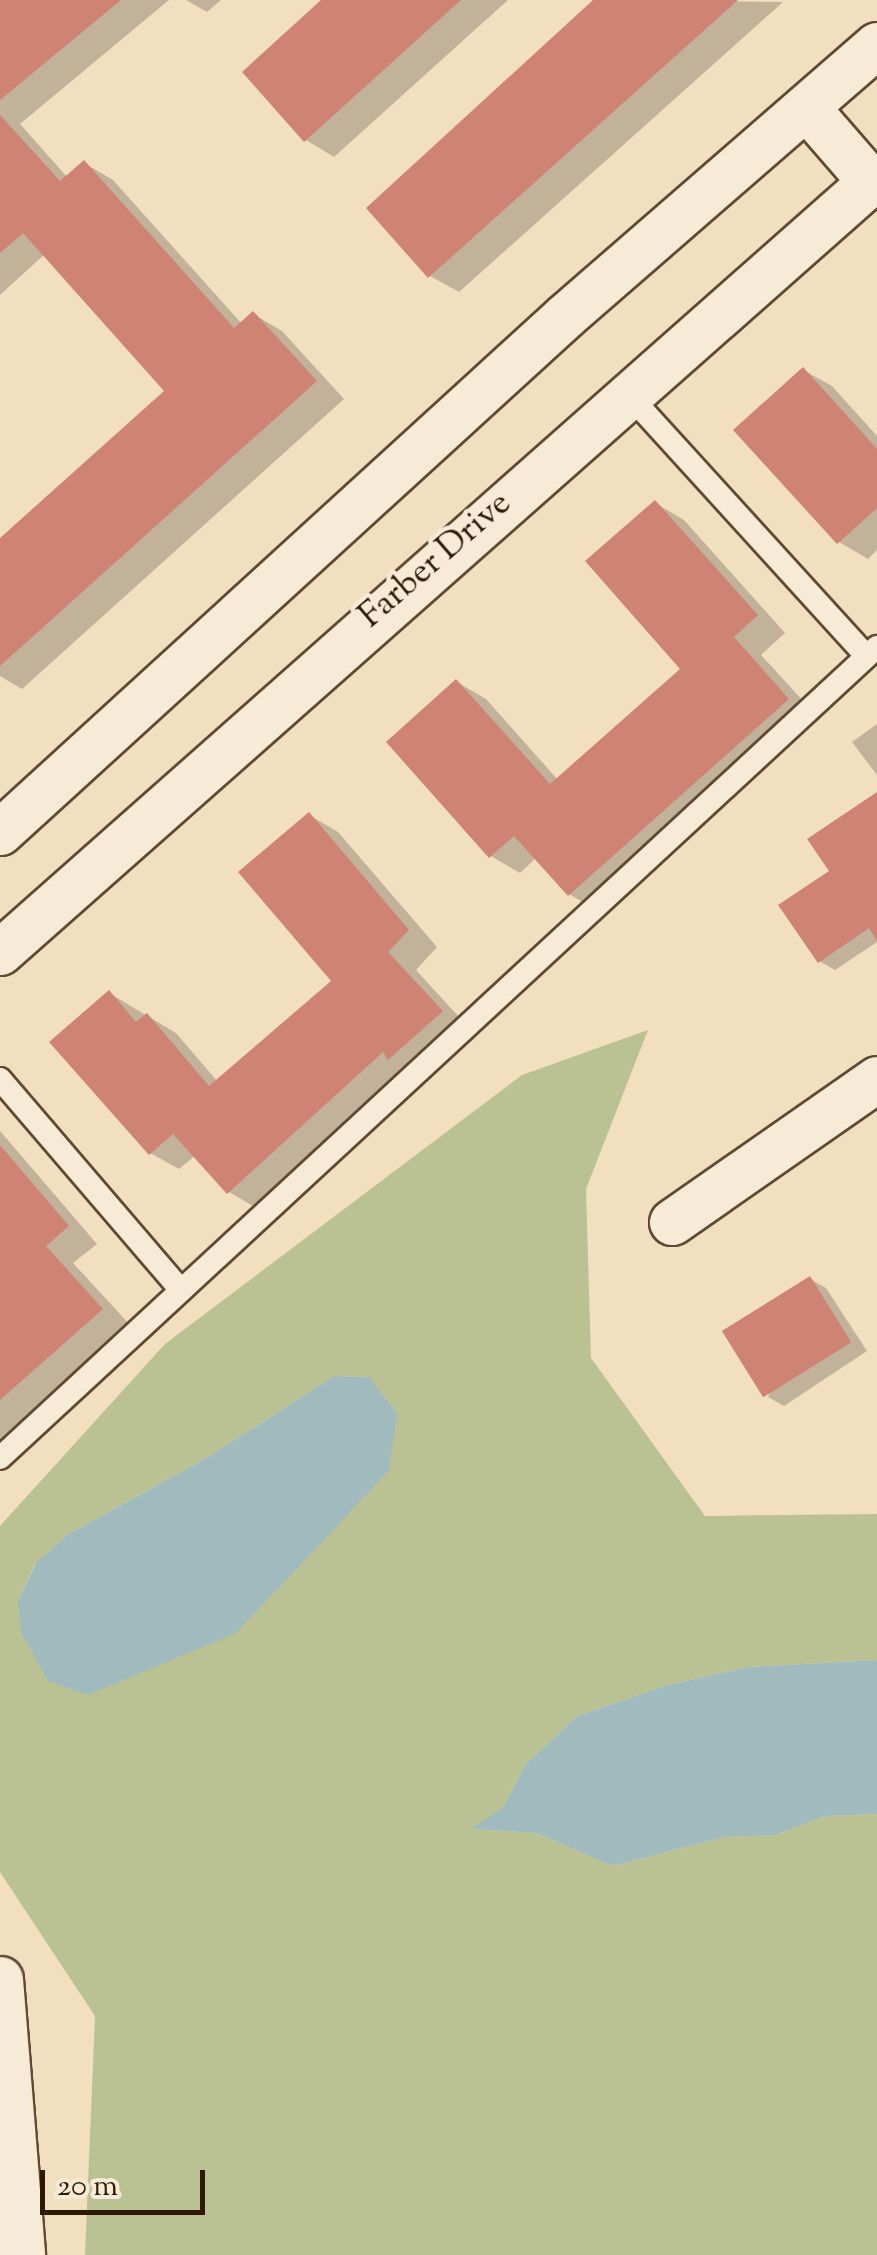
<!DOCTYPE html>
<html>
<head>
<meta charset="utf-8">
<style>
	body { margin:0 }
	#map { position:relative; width:877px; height:2255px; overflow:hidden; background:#f2dfc0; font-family:"Sorts Mill Goudy",serif }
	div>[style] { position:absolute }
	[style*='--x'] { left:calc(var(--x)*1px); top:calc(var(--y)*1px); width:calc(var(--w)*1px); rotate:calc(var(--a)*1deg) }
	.green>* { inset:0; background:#bac293 }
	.water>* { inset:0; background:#a0babd }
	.shadow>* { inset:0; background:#0003 }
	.building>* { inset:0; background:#ce8375; transform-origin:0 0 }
	.roads { filter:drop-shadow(2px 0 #5f4a32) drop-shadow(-2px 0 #5f4a32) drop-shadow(0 2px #5f4a32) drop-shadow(0 -2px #5f4a32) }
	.lane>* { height:22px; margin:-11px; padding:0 11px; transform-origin:11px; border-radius:11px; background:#f7ead6 }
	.street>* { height:45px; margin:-22.5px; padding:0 22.5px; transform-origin:22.5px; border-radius:22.5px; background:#f7ead6 }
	span { translate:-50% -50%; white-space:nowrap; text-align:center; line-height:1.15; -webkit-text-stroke:9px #f7ead6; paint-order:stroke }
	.street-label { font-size:35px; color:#2e1903 }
	.scale { position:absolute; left:40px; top:2170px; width:165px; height:45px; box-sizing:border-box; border:5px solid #2e1903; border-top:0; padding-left:12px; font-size:30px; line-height:35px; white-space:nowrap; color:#2e1903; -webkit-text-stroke:8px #f7ead6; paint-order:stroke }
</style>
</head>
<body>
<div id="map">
	<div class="green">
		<i style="clip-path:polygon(evenodd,648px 1030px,586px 1189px,591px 1358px,705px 1516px,877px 1514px,877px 1660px,748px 1667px,668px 1685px,577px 1716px,526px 1764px,503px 1807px,472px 1829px,537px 1833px,612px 1866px,725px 1837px,776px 1835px,825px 1816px,877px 1814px,877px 2255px,85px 2255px,95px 2016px,0 1872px,0 1526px,165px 1344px,522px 1075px,648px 1030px,334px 1376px,368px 1377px,397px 1413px,18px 1601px,35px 1564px,67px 1535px,208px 1457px,334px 1376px)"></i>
	</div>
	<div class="water">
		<i style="clip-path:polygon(334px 1376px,369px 1377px,397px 1413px,389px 1470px,322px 1542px,236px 1633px,88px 1695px,48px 1681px,21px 1632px,18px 1601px,36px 1563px,67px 1535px,208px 1457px)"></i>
		<i style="clip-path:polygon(877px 1660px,877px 1814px,825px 1816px,776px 1835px,725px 1837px,612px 1866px,537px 1833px,471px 1829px,503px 1807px,526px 1764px,577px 1716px,668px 1685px,748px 1667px)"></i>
	</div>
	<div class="shadow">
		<i style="clip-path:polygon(0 0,169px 0,20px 124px,68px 178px,84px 163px,113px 180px,242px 324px,253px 314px,282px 331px,344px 399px,22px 689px,0 676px,0 541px,168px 391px,45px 254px,0 295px)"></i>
		<i style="clip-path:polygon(186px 0,221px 0,207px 12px)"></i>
		<i style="clip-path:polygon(325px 0,508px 0,334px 157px,306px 140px)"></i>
		<i style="clip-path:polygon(597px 0,783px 2px,459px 292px,430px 276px)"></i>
		<i style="clip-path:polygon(803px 370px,832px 386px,877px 436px,877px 550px,868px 559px,839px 542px)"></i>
		<i style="clip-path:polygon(655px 503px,684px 520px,785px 633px,761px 655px,817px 716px,598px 911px,569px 894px,536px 858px,520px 873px,491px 856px,457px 682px,486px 699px,558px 780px,684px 669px)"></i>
		<i style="clip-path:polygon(877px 724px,877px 775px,852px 742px)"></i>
		<i style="clip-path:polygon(309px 815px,338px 832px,437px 947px,416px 970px,470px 1029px,258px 1209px,229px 1192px,196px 1155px,179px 1169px,150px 1153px,109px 993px,176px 1033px,218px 1082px,335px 981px)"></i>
		<i style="clip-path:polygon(877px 835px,877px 942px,835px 970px,819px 961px)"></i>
		<i style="clip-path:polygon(0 1131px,97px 1244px,73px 1263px,131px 1326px,0 1442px)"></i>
		<i style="clip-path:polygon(810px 1279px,826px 1288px,867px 1351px,784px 1406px,768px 1397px)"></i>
	</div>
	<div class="building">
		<i style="clip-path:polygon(0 0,121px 0,0 100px)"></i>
		<i style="clip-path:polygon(321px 0,461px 0,304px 142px,242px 72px)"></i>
		<i style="clip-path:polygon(593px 0,738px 0,428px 278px,366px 208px)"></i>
		<i style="clip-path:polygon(0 115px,60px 181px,84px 160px,234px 328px,253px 311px,317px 381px,0 666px,0 538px,164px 391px,23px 233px,0 253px)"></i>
		<i style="clip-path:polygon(803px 367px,877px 449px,877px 508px,837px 544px,733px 430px)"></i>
		<i style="clip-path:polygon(655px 500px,758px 615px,734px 637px,789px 699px,568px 896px,514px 836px,489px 858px,386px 742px,456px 679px,550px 784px,680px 669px,585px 561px)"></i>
		<i style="clip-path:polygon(877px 792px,877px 941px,869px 928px,818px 963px,778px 905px,829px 871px,807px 839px)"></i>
		<i style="clip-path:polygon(309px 812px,409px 930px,388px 952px,443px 1011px,388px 1060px,383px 1052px,227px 1194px,173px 1134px,149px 1155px,49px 1042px,109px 990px,136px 1022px,147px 1013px,209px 1086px,331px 981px,238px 872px)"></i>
		<i style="clip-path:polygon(0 1145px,69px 1226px,46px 1246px,103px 1309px,0 1400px)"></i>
		<i style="left:810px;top:1276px;width:78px;height:104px;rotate:58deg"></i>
	</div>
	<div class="roads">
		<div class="lane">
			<i style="--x:627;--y:393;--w:355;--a:47.7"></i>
			<i style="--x:0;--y:1079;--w:278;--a:49.4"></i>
			<i style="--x:0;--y:1458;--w:1195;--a:-42.76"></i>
		</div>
		<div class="street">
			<i style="--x:806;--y:107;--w:99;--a:49.1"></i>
			<i style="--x:0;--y:832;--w:765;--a:-42.4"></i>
			<i style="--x:565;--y:316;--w:413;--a:-41"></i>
			<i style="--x:0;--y:952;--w:1171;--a:-41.5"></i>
			<i style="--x:672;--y:1222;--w:250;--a:-34.9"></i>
			<i style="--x:0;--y:1979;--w:277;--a:85.4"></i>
		</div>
	</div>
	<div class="street-label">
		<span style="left:436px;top:561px;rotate:-41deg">Farber Drive</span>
	</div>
	<div class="scale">20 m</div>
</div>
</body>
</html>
